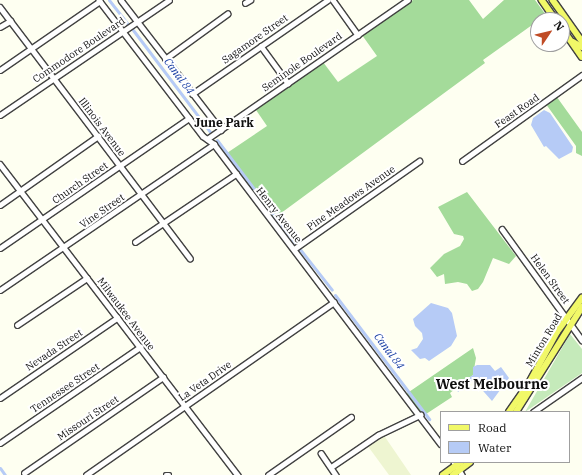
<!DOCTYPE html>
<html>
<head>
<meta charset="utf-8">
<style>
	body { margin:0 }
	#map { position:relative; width:582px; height:475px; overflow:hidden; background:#fefff1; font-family:"IBM Plex Serif",serif }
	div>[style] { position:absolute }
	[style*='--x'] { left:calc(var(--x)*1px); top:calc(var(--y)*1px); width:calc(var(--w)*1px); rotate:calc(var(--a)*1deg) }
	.farmland>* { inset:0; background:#eef5d1 }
	.green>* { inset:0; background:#c5eaba }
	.forest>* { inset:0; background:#a4db9a }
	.water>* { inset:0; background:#b6cbf6 }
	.canal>* { height:3px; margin:-1.5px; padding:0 1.5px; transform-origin:1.5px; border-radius:1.5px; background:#b6cbf6 }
	.roads { filter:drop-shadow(1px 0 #424242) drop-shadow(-1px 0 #424242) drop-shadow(0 1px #424242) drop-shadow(0 -1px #424242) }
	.minor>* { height:4.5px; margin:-2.25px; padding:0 2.25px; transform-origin:2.25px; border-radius:2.25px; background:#fff }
	.major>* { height:5.5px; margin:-2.75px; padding:0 2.75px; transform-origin:2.75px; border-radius:2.75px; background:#f1f868 }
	span { translate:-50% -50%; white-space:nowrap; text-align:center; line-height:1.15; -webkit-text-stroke:4px #fff; paint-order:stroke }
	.street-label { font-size:10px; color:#0f0f0f }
	.water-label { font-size:11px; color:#173da2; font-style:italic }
	.quarter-label { font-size:12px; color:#0f0f0f; font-weight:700 }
	.district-label { font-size:14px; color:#0f0f0f; font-weight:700 }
	.legend { position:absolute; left:440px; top:411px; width:130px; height:52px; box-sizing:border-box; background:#fff; border:1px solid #9f9f9f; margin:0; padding:5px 7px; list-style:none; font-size:12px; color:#0f0f0f }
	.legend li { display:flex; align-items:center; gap:8px; height:20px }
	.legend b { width:20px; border:1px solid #9f9f9f }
	.north { position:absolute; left:530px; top:12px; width:40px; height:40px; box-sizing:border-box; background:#fff; border:1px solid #9f9f9f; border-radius:50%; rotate:55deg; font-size:11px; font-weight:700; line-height:16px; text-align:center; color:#0f0f0f }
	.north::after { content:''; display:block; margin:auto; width:14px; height:18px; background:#c04c26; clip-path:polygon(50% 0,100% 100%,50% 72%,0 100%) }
</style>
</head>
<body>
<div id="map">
	<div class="farmland">
		<i style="clip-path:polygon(383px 434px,411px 475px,389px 475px,367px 445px)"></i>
	</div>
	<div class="green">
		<i style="clip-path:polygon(570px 334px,582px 349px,582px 373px,525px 412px)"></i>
	</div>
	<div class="forest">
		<i style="clip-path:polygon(413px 0,469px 0,483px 19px,504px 0,535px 0,546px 15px,483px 60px,485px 63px,273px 219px,224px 155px,267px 126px,256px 110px,323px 62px,338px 82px,377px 56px,362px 35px)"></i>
		<i style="clip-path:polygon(554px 93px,582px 132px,582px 156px,576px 153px,576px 146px,543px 100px)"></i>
		<i style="clip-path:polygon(467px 192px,516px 256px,509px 264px,493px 258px,483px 282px,478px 289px,472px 291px,467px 284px,458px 282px,445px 284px,444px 274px,437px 277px,430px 268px,444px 254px,460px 246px,464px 239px,463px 236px,454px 234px,438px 207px)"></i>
		<i style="clip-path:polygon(473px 348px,476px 358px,473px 375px,450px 393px,452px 397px,423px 416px,406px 394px)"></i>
	</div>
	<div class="water">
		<i style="clip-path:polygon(544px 110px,550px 113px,573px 147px,572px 152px,559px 159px,546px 146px,544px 147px,531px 125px,533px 118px)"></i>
		<i style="clip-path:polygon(431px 303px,448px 308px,452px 313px,457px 336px,451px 346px,429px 361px,425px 358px,420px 359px,411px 350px,417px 348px,423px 339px,422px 333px,415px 326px,413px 319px)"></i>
		<i style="clip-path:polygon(477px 365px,490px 365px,495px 371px,501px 367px,509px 378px,492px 401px,476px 383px,471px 381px,458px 392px,457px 390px,459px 384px,473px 375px,473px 367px)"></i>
	</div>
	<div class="canal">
		<i style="--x:109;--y:0;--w:31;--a:52"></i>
		<i style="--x:133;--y:30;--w:129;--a:52.9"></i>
		<i style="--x:217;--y:140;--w:131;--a:52.8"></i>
		<i style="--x:299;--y:248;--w:53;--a:51.8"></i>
		<i style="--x:335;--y:295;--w:156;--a:52.8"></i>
		<i style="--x:0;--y:468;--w:9;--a:54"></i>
	</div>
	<div class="roads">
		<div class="minor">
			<i style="--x:99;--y:0;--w:171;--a:52.6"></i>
			<i style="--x:203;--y:136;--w:14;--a:36"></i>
			<i style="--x:214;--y:144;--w:376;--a:52.9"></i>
			<i style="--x:121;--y:0;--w:164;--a:52.4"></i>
			<i style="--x:333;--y:0;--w:43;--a:54.5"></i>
			<i style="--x:245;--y:3;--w:6;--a:-31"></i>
			<i style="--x:0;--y:7;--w:315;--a:52.9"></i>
			<i style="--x:0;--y:27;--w:12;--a:-31"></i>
			<i style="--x:261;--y:46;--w:46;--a:53.9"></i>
			<i style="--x:165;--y:59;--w:77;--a:-36"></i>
			<i style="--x:0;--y:70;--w:121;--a:-34.6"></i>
			<i style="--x:192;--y:94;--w:165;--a:-34.7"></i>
			<i style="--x:0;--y:115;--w:204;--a:-34.2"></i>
			<i style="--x:207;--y:139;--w:244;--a:-34.7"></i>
			<i style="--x:462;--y:161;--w:148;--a:-35.6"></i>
			<i style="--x:0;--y:164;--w:392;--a:52.6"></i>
			<i style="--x:0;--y:205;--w:120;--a:-35.1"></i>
			<i style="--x:502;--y:229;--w:137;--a:54.2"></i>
			<i style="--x:135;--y:242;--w:122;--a:-34"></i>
			<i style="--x:0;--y:248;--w:229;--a:-34.5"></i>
			<i style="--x:294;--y:249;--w:153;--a:-35.1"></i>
			<i style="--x:0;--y:290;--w:259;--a:-34.3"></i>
			<i style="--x:17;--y:325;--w:84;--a:-33.9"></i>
			<i style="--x:0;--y:398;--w:142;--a:-34.4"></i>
			<i style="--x:533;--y:412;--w:60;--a:-34.8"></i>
			<i style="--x:0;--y:443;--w:170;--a:-34.4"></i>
			<i style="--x:321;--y:453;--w:27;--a:56"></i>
			<i style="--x:454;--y:462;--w:15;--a:58"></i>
			<i style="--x:331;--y:467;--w:57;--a:-34.2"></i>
			<i style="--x:378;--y:435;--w:47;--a:-25.5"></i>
			<i style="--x:24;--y:473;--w:169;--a:-34.6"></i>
			<i style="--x:86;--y:475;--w:302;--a:-34.9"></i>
			<i style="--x:166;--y:475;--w:3;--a:0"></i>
			<i style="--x:268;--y:475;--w:101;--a:-34.9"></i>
		</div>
		<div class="major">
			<i style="--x:542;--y:0;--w:24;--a:55"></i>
			<i style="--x:553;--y:0;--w:50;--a:54.7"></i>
			<i style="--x:562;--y:28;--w:35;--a:55"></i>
			<i style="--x:573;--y:42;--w:10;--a:29"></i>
			<i style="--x:509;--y:412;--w:33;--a:-55"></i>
			<i style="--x:528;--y:385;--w:60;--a:-61.3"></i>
			<i style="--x:557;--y:332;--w:42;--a:-53.7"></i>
			<i style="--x:516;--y:412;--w:124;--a:-57.8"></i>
			<i style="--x:443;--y:475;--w:22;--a:-36"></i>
			<i style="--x:453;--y:475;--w:21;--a:-37"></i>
		</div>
	</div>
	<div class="street-label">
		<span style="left:255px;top:39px;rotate:-35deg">Sagamore Street</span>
		<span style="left:79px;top:50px;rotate:-34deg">Commodore Boulevard</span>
		<span style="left:302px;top:62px;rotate:-35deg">Seminole Boulevard</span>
		<span style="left:517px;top:111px;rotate:-35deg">Feast Road</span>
		<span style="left:102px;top:127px;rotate:53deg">Illinois Avenue</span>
		<span style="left:80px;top:183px;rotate:-35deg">Church Street</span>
		<span style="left:351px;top:198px;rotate:-35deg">Pine Meadows Avenue</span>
		<span style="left:102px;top:211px;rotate:-35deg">Vine Street</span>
		<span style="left:279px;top:215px;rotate:52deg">Henry Avenue</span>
		<span style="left:550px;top:279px;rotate:54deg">Helen Street</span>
		<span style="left:126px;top:314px;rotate:53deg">Milwaukee Avenue</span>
		<span style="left:544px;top:340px;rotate:-59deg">Minton Road</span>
		<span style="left:54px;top:350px;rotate:-34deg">Nevada Street</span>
		<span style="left:205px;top:381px;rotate:-35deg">La Veta Drive</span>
		<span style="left:65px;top:388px;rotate:-34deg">Tennessee Street</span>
		<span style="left:88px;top:418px;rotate:-34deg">Missouri Street</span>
	</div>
	<div class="water-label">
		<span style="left:179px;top:76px;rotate:53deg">Canal 84</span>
		<span style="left:389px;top:351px;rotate:53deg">Canal 84</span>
	</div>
	<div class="quarter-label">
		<span style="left:224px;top:123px">June Park</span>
	</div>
	<div class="district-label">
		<span style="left:492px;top:384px">West Melbourne</span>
	</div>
	<ul class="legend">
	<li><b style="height:5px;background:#f1f868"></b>Road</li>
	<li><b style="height:11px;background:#b6cbf6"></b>Water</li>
	</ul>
	<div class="north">N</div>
</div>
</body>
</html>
